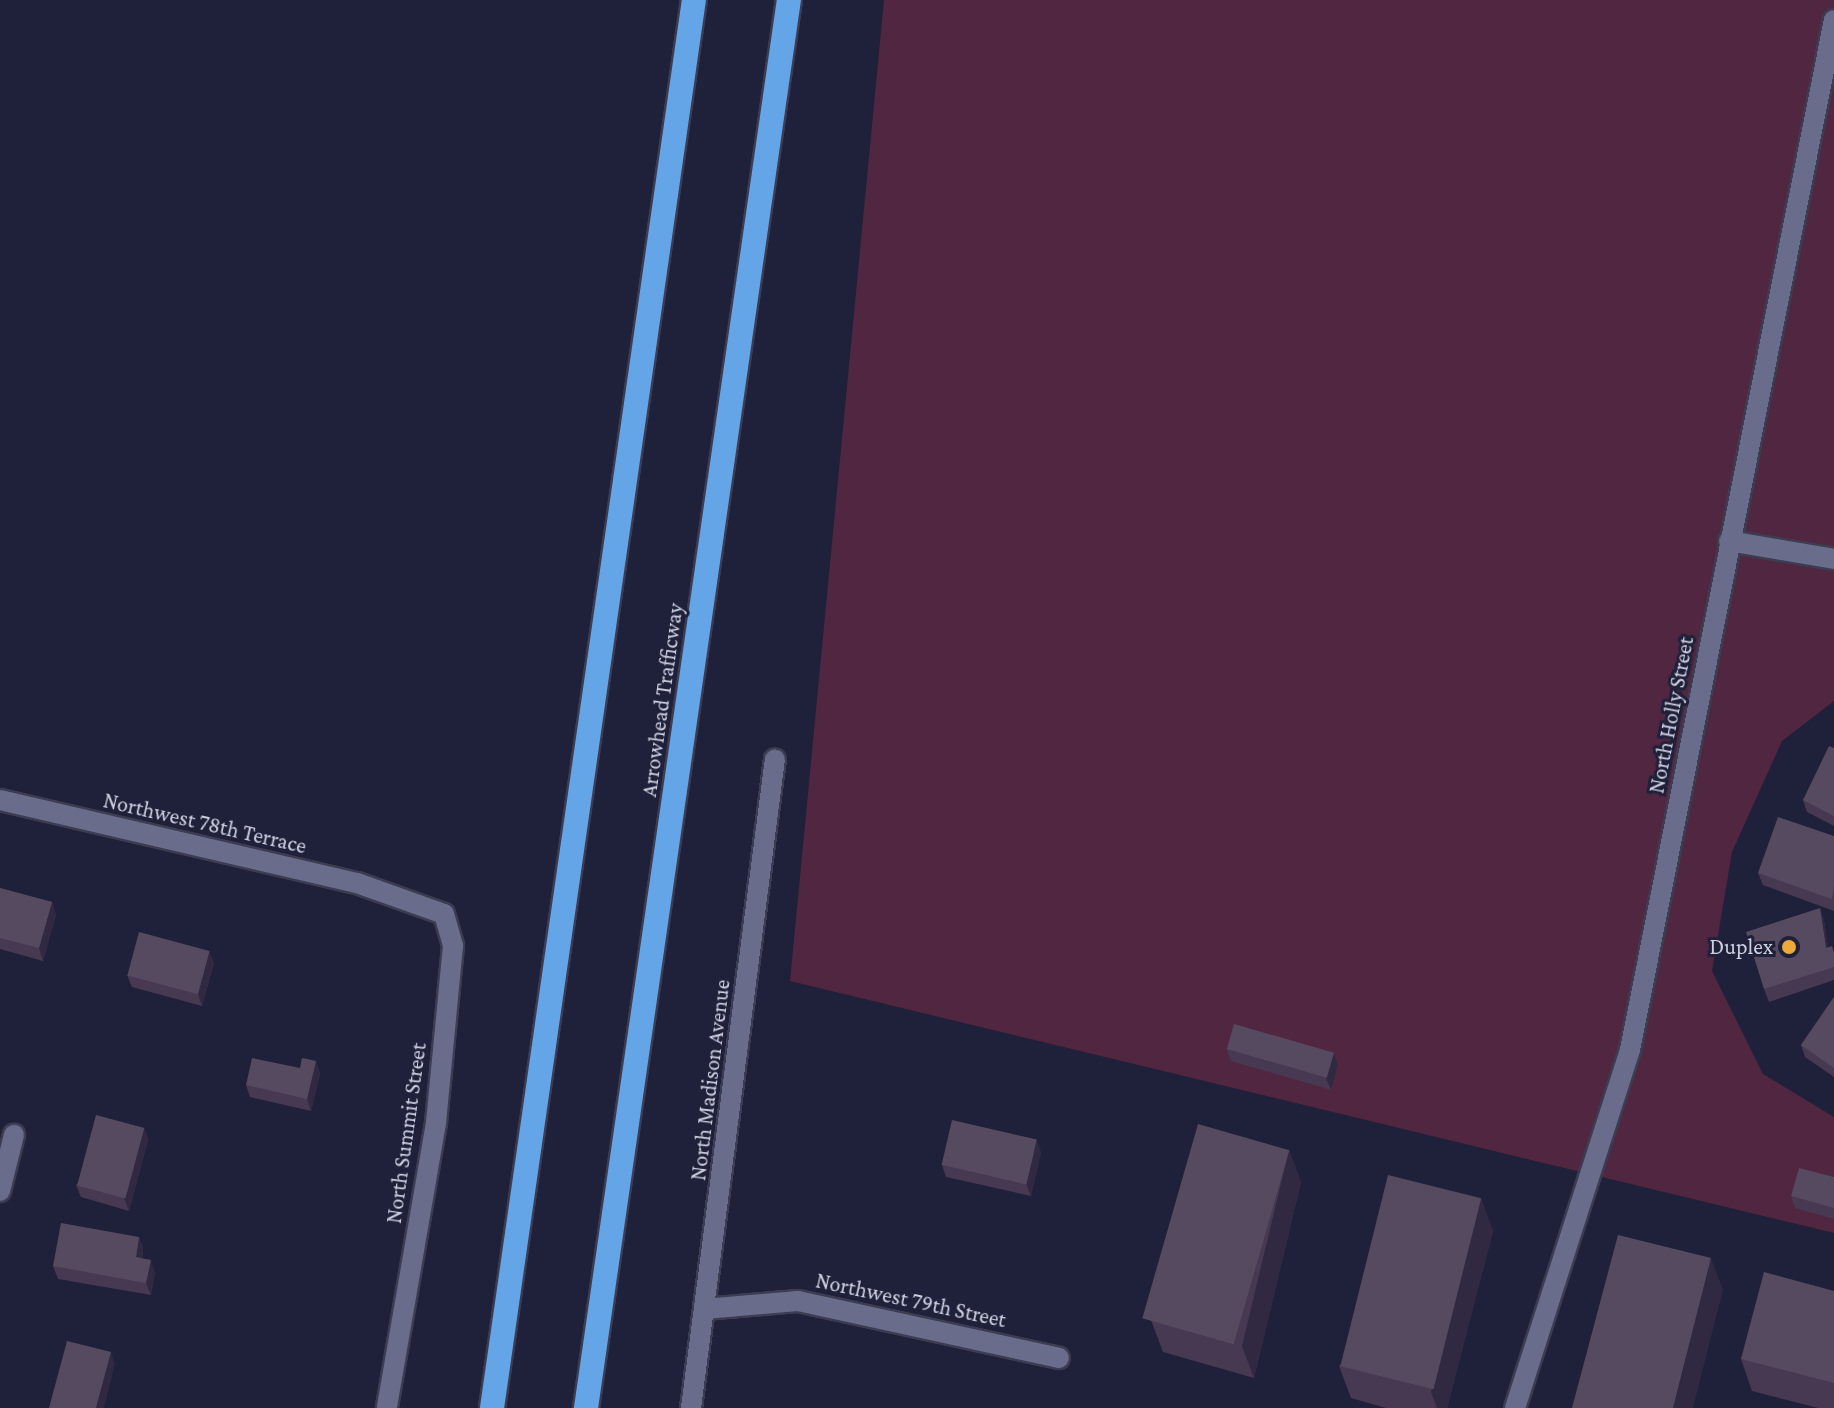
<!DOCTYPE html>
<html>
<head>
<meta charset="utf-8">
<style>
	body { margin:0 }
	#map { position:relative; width:1834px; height:1408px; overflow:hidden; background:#1f2039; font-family:"Crimson Pro",serif }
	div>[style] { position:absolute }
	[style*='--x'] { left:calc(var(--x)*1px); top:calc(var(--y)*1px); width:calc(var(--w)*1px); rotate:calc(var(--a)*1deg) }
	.green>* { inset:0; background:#502640 }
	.roads { filter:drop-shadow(2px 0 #3c3c52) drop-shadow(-2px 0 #3c3c52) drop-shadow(0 2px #3c3c52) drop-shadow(0 -2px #3c3c52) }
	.minor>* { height:20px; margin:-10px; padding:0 10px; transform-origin:10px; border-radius:10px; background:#6a6c8b }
	.highway>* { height:24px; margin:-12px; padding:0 12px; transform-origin:12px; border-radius:12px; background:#64a5e7 }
	.wall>* { inset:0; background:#473951 }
	.shaded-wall>* { inset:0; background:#312841 }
	.building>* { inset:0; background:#564a61; transform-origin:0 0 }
	.dots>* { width:22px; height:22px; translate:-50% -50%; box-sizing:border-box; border:4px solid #1f2039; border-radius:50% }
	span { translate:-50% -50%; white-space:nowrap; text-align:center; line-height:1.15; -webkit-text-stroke:6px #1f2039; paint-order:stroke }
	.street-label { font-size:22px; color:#cfd1e2 }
	.poi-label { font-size:22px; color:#cfd1e2 }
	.right { translate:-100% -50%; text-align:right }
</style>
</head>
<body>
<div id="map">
	<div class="green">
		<i style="clip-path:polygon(884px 0,1834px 0,1834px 701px,1782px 741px,1732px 852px,1712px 971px,1763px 1074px,1834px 1117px,1834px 1233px,790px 981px)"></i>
	</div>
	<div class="roads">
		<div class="minor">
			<i style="--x:1729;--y:541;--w:107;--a:9.7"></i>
			<i style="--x:0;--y:800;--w:367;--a:13.1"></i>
			<i style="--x:357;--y:883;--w:92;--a:19.6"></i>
			<i style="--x:444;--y:914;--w:33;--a:74"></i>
			<i style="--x:453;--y:946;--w:178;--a:95.5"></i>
			<i style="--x:436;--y:1123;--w:289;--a:99.8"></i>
			<i style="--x:0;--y:1191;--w:58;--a:-76"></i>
			<i style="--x:704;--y:1309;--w:94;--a:-4.9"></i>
			<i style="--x:798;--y:1301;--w:267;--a:12.3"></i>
			<i style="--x:691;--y:1408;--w:654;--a:-82.63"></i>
			<i style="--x:1515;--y:1408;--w:376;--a:-72.2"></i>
			<i style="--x:1630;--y:1050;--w:1050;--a:-78.8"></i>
		</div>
		<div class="highway">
			<i style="--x:492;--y:1408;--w:1422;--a:-81.84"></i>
			<i style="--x:586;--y:1408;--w:1423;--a:-81.8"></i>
		</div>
	</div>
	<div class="wall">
		<i style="clip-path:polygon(1834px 748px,1834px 826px,1807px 812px,1803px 800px)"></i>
		<i style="clip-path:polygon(1834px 836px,1834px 911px,1763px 885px,1758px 873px)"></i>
		<i style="clip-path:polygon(0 888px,52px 902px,56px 915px,43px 961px,0 949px)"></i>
		<i style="clip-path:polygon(1820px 908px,1824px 921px,1828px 947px,1834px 952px,1834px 980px,1769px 1002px,1764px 989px)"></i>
		<i style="clip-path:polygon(209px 951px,214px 963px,202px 1006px,132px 987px,127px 975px)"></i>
		<i style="clip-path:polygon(1834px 997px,1834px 1077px,1805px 1057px,1801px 1045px)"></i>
		<i style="clip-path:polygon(1226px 1049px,1334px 1053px,1338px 1065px,1331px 1090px,1231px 1061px)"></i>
		<i style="clip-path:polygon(316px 1061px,320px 1074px,311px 1111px,250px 1097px,246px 1085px,300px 1068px)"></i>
		<i style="clip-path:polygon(144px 1128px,148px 1140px,129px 1211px,81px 1197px,76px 1185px)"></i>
		<i style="clip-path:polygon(1289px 1150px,1301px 1182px,1254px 1378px,1163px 1352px,1151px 1320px)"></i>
		<i style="clip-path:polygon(1041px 1152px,1031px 1196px,946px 1177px,942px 1165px)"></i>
		<i style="clip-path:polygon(1834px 1177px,1834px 1219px,1795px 1208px,1791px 1196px)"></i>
		<i style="clip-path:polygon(1481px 1199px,1493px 1231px,1447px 1408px,1386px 1408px,1351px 1398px,1339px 1366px)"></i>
		<i style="clip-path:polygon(139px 1237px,143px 1249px,142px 1259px,155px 1273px,151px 1295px,58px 1279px,53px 1266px)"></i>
		<i style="clip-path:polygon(1834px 1291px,1834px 1408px,1818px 1408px,1752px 1391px,1741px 1359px)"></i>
	</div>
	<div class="shaded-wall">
		<i style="clip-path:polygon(52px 902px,56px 915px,43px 961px,39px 948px)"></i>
		<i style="clip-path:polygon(1820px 908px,1824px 921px,1830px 960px,1826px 948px)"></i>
		<i style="clip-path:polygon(209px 951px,214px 963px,202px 1006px,198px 994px)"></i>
		<i style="clip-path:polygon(1334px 1053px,1338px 1065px,1331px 1090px,1326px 1078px)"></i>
		<i style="clip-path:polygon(316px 1061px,320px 1074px,311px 1111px,307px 1099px)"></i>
		<i style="clip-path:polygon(144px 1128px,148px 1140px,129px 1211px,124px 1198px)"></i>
		<i style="clip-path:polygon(1037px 1140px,1041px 1152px,1031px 1196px,1026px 1184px)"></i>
		<i style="clip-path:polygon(1289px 1150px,1301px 1182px,1254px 1378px,1242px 1346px)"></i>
		<i style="clip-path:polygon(1481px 1199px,1493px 1231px,1447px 1408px,1437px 1408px,1431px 1392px)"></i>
		<i style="clip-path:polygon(139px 1237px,143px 1249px,140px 1269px,136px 1257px)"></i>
		<i style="clip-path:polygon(1711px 1258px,1723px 1290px,1693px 1408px,1673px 1408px)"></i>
		<i style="clip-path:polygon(151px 1260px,155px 1273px,151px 1295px,146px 1283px)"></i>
		<i style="clip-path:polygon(111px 1352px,115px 1364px,104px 1408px,96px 1408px)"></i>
	</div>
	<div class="building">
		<i style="clip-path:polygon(1829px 746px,1834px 748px,1834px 816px,1803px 800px)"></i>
		<i style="clip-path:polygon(1778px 817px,1834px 836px,1834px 886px,1832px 899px,1758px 873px)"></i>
		<i style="clip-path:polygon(0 888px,52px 902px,39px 948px,0 938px)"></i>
		<i style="clip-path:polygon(1820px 908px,1826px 948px,1832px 946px,1834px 953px,1834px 967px,1764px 989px,1746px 932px)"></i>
		<i style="left:139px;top:932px;width:73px;height:45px;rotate:15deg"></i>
		<i style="clip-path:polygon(1834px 997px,1834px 1068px,1801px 1045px)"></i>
		<i style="left:1234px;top:1024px;width:104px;height:26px;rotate:16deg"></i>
		<i style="clip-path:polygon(252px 1058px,300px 1068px,302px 1058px,316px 1061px,307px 1099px,246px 1085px)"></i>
		<i style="left:96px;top:1115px;width:50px;height:73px;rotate:15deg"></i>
		<i style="left:952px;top:1120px;width:87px;height:46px;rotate:13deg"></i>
		<i style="left:1198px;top:1124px;width:95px;height:202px;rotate:16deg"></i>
		<i style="clip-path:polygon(1799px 1168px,1834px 1177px,1834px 1208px,1791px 1196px)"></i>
		<i style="left:1388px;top:1175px;width:96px;height:197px;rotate:14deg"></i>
		<i style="clip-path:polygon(61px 1223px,139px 1237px,136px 1257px,151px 1260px,146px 1283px,53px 1266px)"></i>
		<i style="clip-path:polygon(1618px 1235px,1711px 1258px,1673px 1408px,1572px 1408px)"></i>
		<i style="clip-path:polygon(1764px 1272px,1834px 1291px,1834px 1383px,1741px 1359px)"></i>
		<i style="clip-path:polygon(67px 1341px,111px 1352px,96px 1408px,49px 1408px)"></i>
	</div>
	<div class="dots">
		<i style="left:1789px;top:947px;background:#ebaa39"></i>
	</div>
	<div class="street-label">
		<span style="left:662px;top:700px;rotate:-82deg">Arrowhead Trafficway</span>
		<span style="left:1671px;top:715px;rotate:-79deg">North Holly Street</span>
		<span style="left:205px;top:823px;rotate:13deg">Northwest 78th Terrace</span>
		<span style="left:710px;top:1080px;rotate:-83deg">North Madison Avenue</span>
		<span style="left:406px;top:1133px;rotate:-82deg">North Summit Street</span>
		<span style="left:911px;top:1300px;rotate:12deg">Northwest 79th Street</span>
	</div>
	<div class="poi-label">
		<span class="right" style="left:1773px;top:947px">Duplex</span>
	</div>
</div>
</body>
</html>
